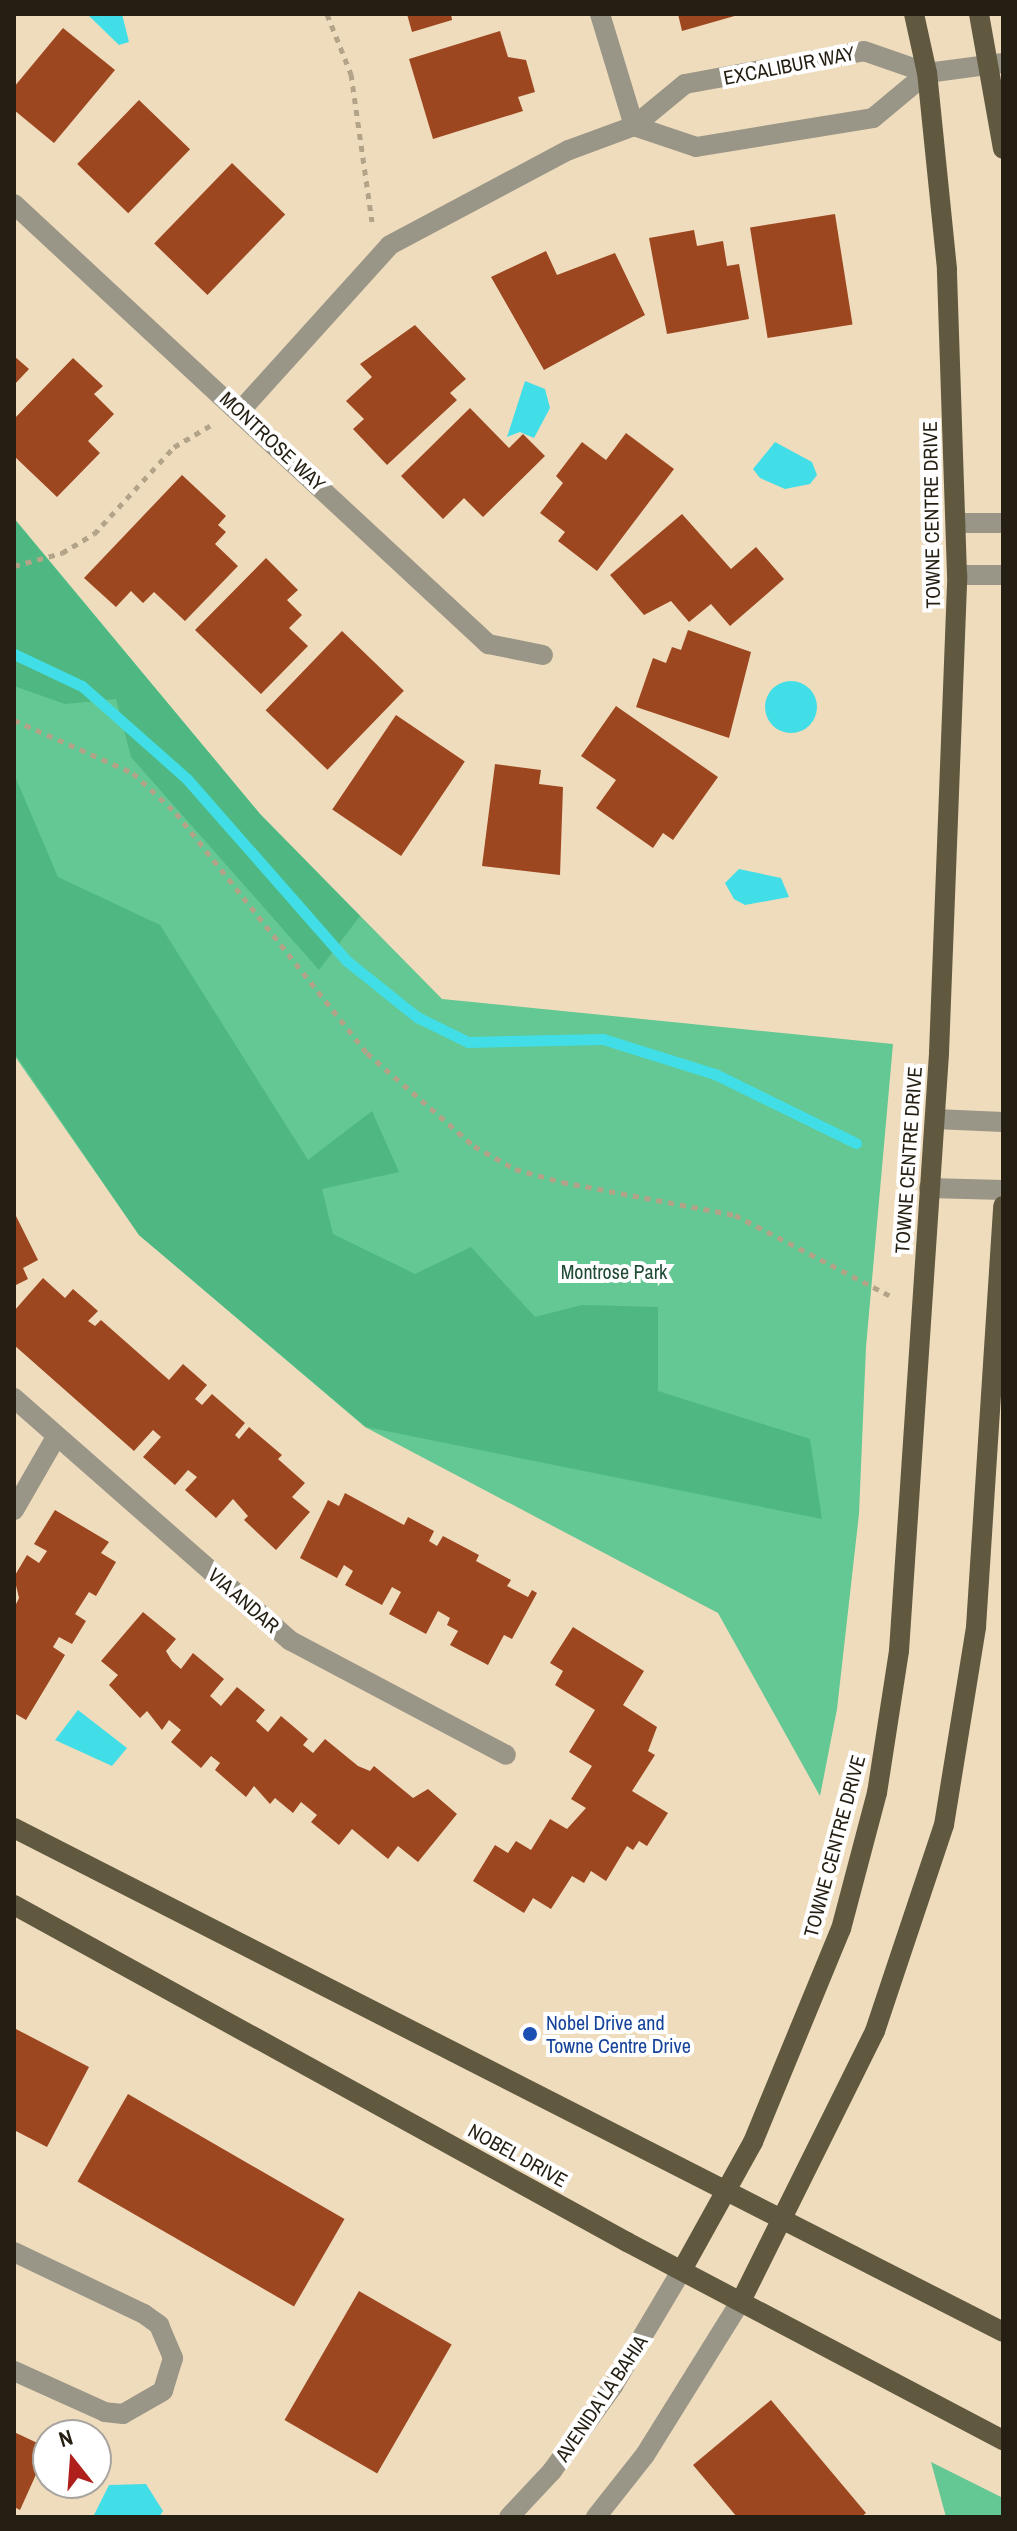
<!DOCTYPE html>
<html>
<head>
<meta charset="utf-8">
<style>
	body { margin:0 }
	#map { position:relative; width:1017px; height:2531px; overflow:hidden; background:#efdcbc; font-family:"Archivo Narrow",sans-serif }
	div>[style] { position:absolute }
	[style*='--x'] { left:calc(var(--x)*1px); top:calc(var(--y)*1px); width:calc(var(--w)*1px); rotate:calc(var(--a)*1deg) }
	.green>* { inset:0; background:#63c893 }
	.forest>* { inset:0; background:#4eb782 }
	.water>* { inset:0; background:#42dee7 }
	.round { border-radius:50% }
	.stream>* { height:11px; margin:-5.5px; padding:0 5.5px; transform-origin:5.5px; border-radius:5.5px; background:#42dee7 }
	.building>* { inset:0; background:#9d4721; transform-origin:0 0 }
	.path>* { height:5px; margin-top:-2.5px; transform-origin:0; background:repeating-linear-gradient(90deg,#b2a389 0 6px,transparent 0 12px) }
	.minor>* { height:20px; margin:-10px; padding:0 10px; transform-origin:10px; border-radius:10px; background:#999587 }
	.major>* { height:20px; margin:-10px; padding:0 10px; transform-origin:10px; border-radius:10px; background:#605940 }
	.dots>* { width:22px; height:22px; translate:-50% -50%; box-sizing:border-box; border:4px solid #fff; border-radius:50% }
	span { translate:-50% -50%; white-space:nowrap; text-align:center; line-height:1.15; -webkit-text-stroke:8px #fff; paint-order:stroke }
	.street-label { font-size:20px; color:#251e12 }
	.park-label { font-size:20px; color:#204b34 }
	.transit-label { font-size:20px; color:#164399 }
	.left { translate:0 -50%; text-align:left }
	.frame { position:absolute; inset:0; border:16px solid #251e12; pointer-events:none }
	.north { position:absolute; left:32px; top:2419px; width:80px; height:80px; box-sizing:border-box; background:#fff; border:2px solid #a8a5a0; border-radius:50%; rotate:343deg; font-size:22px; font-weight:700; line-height:32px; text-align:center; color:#251e12 }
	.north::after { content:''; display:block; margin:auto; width:28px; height:36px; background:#af1f1c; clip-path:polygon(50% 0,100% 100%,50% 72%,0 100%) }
</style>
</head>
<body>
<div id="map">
	<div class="green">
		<i style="clip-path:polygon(14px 518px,260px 814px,442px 999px,893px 1044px,866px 1347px,859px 1514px,837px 1709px,820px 1796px,718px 1613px,365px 1427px,139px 1235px,14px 1055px)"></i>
		<i style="clip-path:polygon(931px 2462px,1003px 2498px,1003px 2517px,946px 2517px)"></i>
	</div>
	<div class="forest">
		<i style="clip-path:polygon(14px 519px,260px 814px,360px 916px,319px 970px,131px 757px,116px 699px,65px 704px,14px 686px)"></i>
		<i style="clip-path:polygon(14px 774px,58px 877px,160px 925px,308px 1160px,372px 1111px,399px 1172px,322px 1189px,333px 1234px,415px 1274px,471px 1247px,535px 1317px,582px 1305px,658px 1307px,658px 1391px,810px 1439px,822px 1519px,366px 1427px,139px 1235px,14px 1052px)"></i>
	</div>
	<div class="water">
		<i style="clip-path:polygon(87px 14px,122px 14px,129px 42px,119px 45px)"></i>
		<i style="clip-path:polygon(525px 381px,545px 389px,550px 408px,534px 438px,520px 432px,507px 437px)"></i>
		<i style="clip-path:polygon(775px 442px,812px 462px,817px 475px,810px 484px,785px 489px,760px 478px,753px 469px)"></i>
		<i class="round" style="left:765px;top:681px;width:52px;height:52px"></i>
		<i style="clip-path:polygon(739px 869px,781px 878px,789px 897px,745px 905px,734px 899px,725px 883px)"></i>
		<i style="clip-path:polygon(78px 1710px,127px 1748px,112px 1766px,55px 1740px)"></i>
		<i style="clip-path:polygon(146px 2484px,163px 2511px,159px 2517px,93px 2517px,109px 2485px)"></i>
	</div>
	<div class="stream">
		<i style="--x:14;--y:654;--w:75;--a:25.2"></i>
		<i style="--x:82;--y:686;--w:140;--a:41.5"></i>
		<i style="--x:187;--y:779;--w:242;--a:48.7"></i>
		<i style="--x:347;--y:961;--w:90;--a:38.7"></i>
		<i style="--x:417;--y:1017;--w:57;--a:26.1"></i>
		<i style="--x:468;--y:1042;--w:135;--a:-1.3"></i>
		<i style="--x:603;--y:1039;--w:117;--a:17.4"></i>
		<i style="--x:715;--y:1074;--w:157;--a:26.1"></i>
	</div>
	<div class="building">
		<i style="clip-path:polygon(407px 14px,451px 14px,452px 20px,412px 32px)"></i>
		<i style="clip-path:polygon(678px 14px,738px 14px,738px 15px,682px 31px)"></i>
		<i style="clip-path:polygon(63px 28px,115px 70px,54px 143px,14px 110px,14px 87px)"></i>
		<i style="clip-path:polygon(500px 31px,508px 57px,526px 60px,535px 92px,518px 97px,523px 111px,433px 139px,409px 59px)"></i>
		<i style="left:139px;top:100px;width:71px;height:89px;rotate:44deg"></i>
		<i style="left:232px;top:163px;width:74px;height:112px;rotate:44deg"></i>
		<i style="left:835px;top:214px;width:112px;height:86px;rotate:81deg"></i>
		<i style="clip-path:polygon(694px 230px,697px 246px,723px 241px,727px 266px,739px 264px,749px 319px,667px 334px,649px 238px)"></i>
		<i style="clip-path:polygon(546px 251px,557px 275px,615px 253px,645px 315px,544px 370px,491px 277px)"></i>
		<i style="clip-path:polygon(415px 325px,466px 379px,450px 393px,457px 400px,387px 465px,353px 429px,364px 419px,346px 401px,372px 377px,360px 364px)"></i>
		<i style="clip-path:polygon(14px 356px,29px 369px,14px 385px)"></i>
		<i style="clip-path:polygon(73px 358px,103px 386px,94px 394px,114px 414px,88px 441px,100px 453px,57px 497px,14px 456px,14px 419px)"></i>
		<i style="clip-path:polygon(470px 408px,509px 448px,523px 434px,545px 456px,483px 517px,464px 498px,443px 519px,401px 476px)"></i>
		<i style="clip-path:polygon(626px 433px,674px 469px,597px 571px,558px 541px,565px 532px,540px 513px,563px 483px,556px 476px,582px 442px,606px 460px)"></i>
		<i style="clip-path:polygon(182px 475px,226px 516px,218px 525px,226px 532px,215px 544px,238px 566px,185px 621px,154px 592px,143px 603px,131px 591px,116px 607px,84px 578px)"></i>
		<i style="clip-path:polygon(682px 514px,731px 569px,756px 547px,784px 579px,730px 626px,711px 604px,689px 622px,671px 601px,644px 615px,610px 575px)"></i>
		<i style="clip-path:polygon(266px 558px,298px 590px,287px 600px,302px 615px,289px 628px,308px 646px,261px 694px,195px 630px)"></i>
		<i style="clip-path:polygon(688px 630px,751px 652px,729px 738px,636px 707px,653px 658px,666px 663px,672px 647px,681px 650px)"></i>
		<i style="left:342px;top:631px;width:86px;height:110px;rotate:44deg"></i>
		<i style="clip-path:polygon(616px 706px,718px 777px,673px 840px,663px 833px,653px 848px,596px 808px,616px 780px,581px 756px)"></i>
		<i style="left:396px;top:715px;width:83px;height:114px;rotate:34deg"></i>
		<i style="clip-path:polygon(495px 764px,541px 770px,539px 784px,563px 787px,560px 875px,482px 866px)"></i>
		<i style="clip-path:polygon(14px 1212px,38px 1260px,23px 1268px,28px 1279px,14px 1286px)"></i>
		<i style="clip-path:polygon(43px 1278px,65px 1298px,73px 1289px,98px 1311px,88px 1321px,95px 1326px,101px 1320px,169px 1380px,183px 1364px,207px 1385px,195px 1399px,202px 1405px,212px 1394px,245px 1423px,235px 1435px,239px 1439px,249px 1427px,282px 1455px,278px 1459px,305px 1483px,292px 1497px,310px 1512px,276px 1550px,244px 1520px,248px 1516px,233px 1499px,216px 1518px,185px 1490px,197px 1477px,188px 1470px,175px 1485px,143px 1457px,161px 1437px,153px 1430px,134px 1451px,14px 1345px,14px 1311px)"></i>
		<i style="clip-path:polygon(345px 1493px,404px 1525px,408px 1517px,434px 1531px,429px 1541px,437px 1546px,443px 1536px,479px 1555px,476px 1561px,511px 1580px,507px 1586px,528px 1597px,532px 1590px,537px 1593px,512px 1639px,504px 1635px,488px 1665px,450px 1645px,458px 1631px,447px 1625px,450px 1618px,438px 1611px,426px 1634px,389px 1614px,401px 1592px,392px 1587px,382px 1605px,345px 1585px,353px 1571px,344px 1565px,337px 1578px,300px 1558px,328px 1500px,339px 1506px)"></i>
		<i style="clip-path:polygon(55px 1510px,109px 1542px,101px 1553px,116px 1562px,96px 1596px,89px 1592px,75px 1614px,86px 1621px,72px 1644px,59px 1637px,53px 1647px,65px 1655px,26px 1720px,14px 1713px,14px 1608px,19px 1598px,14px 1577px,27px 1555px,39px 1563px,47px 1551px,34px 1544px)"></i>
		<i style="clip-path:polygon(143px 1612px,176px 1639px,166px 1651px,172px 1661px,181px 1669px,193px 1653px,224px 1679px,210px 1696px,221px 1706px,237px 1687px,265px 1710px,256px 1721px,268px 1732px,281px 1716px,308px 1739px,303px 1745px,313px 1753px,325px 1739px,358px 1766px,370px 1771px,374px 1766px,413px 1798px,428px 1789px,457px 1814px,418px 1862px,398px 1846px,388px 1859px,352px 1829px,339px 1845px,311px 1822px,317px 1815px,301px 1802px,293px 1813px,275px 1798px,270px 1804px,254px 1786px,246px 1797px,215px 1770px,220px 1763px,211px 1756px,201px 1768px,171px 1742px,181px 1730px,169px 1720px,162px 1730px,147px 1711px,140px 1718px,109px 1685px,118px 1675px,101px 1661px)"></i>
		<i style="clip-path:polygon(573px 1627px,644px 1671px,623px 1705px,657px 1727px,648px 1751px,655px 1755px,632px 1791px,668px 1813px,647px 1846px,639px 1841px,633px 1850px,627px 1846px,606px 1881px,591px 1871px,584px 1883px,572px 1876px,551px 1909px,533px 1898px,524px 1913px,473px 1881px,495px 1845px,508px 1853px,516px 1841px,531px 1850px,550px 1819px,567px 1829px,586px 1808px,571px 1799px,592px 1766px,569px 1752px,595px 1710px,555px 1685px,563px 1671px,550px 1663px)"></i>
		<i style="clip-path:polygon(14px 2028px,89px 2067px,47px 2147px,14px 2130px)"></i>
		<i style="left:128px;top:2094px;width:250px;height:101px;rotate:30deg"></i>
		<i style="left:359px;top:2291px;width:107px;height:149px;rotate:30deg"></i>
		<i style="clip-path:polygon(771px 2400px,866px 2513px,861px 2517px,737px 2517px,693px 2465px)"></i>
		<i style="clip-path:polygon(14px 2432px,48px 2448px,20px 2510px,14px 2507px)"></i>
	</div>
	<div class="path">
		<i style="--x:327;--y:14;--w:65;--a:68.2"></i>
		<i style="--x:351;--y:74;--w:149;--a:81.9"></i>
		<i style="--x:14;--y:566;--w:50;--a:-15.2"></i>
		<i style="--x:62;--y:553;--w:37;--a:-31"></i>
		<i style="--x:94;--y:534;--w:118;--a:-47.4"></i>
		<i style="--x:174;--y:447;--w:43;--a:-30.7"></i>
		<i style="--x:14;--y:720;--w:130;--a:24"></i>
		<i style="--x:133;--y:773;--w:59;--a:42.9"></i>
		<i style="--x:176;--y:813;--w:307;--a:51.5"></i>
		<i style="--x:367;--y:1053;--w:142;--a:41"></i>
		<i style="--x:474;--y:1146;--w:47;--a:29.3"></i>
		<i style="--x:515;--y:1169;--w:49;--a:15.5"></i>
		<i style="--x:562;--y:1182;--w:176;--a:10.8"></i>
		<i style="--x:735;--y:1215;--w:174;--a:27.5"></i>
	</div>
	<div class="minor">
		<i style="--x:600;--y:14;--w:117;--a:73.1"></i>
		<i style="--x:634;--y:126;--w:65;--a:18.7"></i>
		<i style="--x:696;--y:147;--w:179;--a:-9.3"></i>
		<i style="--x:873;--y:118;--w:70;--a:-39.8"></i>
		<i style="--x:14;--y:204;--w:647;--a:42.87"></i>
		<i style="--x:488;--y:644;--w:56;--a:11.3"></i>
		<i style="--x:241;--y:410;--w:222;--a:-47.9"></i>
		<i style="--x:390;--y:245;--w:203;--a:-28"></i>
		<i style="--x:569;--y:150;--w:69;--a:-20.3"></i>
		<i style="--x:634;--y:126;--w:66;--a:-39.5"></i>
		<i style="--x:685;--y:84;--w:182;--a:-10.4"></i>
		<i style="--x:864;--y:51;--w:67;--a:19.2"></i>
		<i style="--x:927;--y:73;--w:77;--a:-7.5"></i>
		<i style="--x:957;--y:523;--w:46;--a:0"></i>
		<i style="--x:957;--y:575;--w:46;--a:0"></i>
		<i style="--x:935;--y:1119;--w:68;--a:2.5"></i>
		<i style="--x:929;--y:1188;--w:74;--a:1.5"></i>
		<i style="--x:14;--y:1398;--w:368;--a:41.3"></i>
		<i style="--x:291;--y:1641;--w:243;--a:27.9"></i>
		<i style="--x:14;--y:1510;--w:84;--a:-60.1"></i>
		<i style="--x:14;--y:2252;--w:144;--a:25.5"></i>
		<i style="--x:144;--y:2314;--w:19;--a:36"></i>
		<i style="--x:159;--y:2325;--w:36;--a:67"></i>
		<i style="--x:173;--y:2358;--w:34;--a:107"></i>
		<i style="--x:163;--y:2391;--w:46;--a:150.1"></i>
		<i style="--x:123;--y:2414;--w:18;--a:-174"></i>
		<i style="--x:105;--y:2412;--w:100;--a:-155.7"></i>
		<i style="--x:509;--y:2517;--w:63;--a:-46.9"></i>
		<i style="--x:552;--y:2471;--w:105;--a:-54.3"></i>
		<i style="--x:613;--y:2386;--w:135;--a:-59.3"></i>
		<i style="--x:596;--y:2517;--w:79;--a:-51.7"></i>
		<i style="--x:645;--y:2455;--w:181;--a:-58.1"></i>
	</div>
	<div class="major">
		<i style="--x:979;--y:14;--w:137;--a:79.9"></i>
		<i style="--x:14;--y:1828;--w:1110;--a:27"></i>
		<i style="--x:14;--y:1905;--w:700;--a:28.8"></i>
		<i style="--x:627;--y:2242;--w:425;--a:27.8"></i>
		<i style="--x:682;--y:2270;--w:146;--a:-61"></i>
		<i style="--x:753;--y:2142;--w:230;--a:-67.6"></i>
		<i style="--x:841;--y:1929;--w:141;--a:-75.2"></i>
		<i style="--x:877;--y:1793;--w:144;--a:-81.2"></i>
		<i style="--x:899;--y:1651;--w:599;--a:-86.17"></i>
		<i style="--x:939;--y:1053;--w:478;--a:-87.8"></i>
		<i style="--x:957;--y:575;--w:306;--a:-91.9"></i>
		<i style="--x:947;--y:269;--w:197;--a:-95.8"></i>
		<i style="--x:927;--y:73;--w:60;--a:-102.4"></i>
		<i style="--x:741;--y:2301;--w:301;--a:-63.6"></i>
		<i style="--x:875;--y:2031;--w:217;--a:-71.5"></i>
		<i style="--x:944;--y:1825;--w:201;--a:-80.8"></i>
		<i style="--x:976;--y:1627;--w:422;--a:-86.3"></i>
	</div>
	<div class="dots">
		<i style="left:530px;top:2034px;background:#1a4fb4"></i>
	</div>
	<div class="street-label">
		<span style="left:789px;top:65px;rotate:-11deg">EXCALIBUR WAY</span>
		<span style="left:273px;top:441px;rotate:43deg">MONTROSE WAY</span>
		<span style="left:931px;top:515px;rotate:-91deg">TOWNE CENTRE DRIVE</span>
		<span style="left:908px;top:1160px;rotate:-86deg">TOWNE CENTRE DRIVE</span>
		<span style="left:244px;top:1600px;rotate:41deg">VIA ANDAR</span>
		<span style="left:834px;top:1846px;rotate:-75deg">TOWNE CENTRE DRIVE</span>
		<span style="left:518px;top:2155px;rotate:29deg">NOBEL DRIVE</span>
		<span style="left:601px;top:2398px;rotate:-56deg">AVENIDA LA BAHIA</span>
	</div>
	<div class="park-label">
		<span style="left:614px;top:1271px">Montrose Park</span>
	</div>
	<div class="transit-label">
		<span class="left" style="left:546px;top:2034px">Nobel Drive and<br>Towne Centre Drive</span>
	</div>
	<div class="frame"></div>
	<div class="north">N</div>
</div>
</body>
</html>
